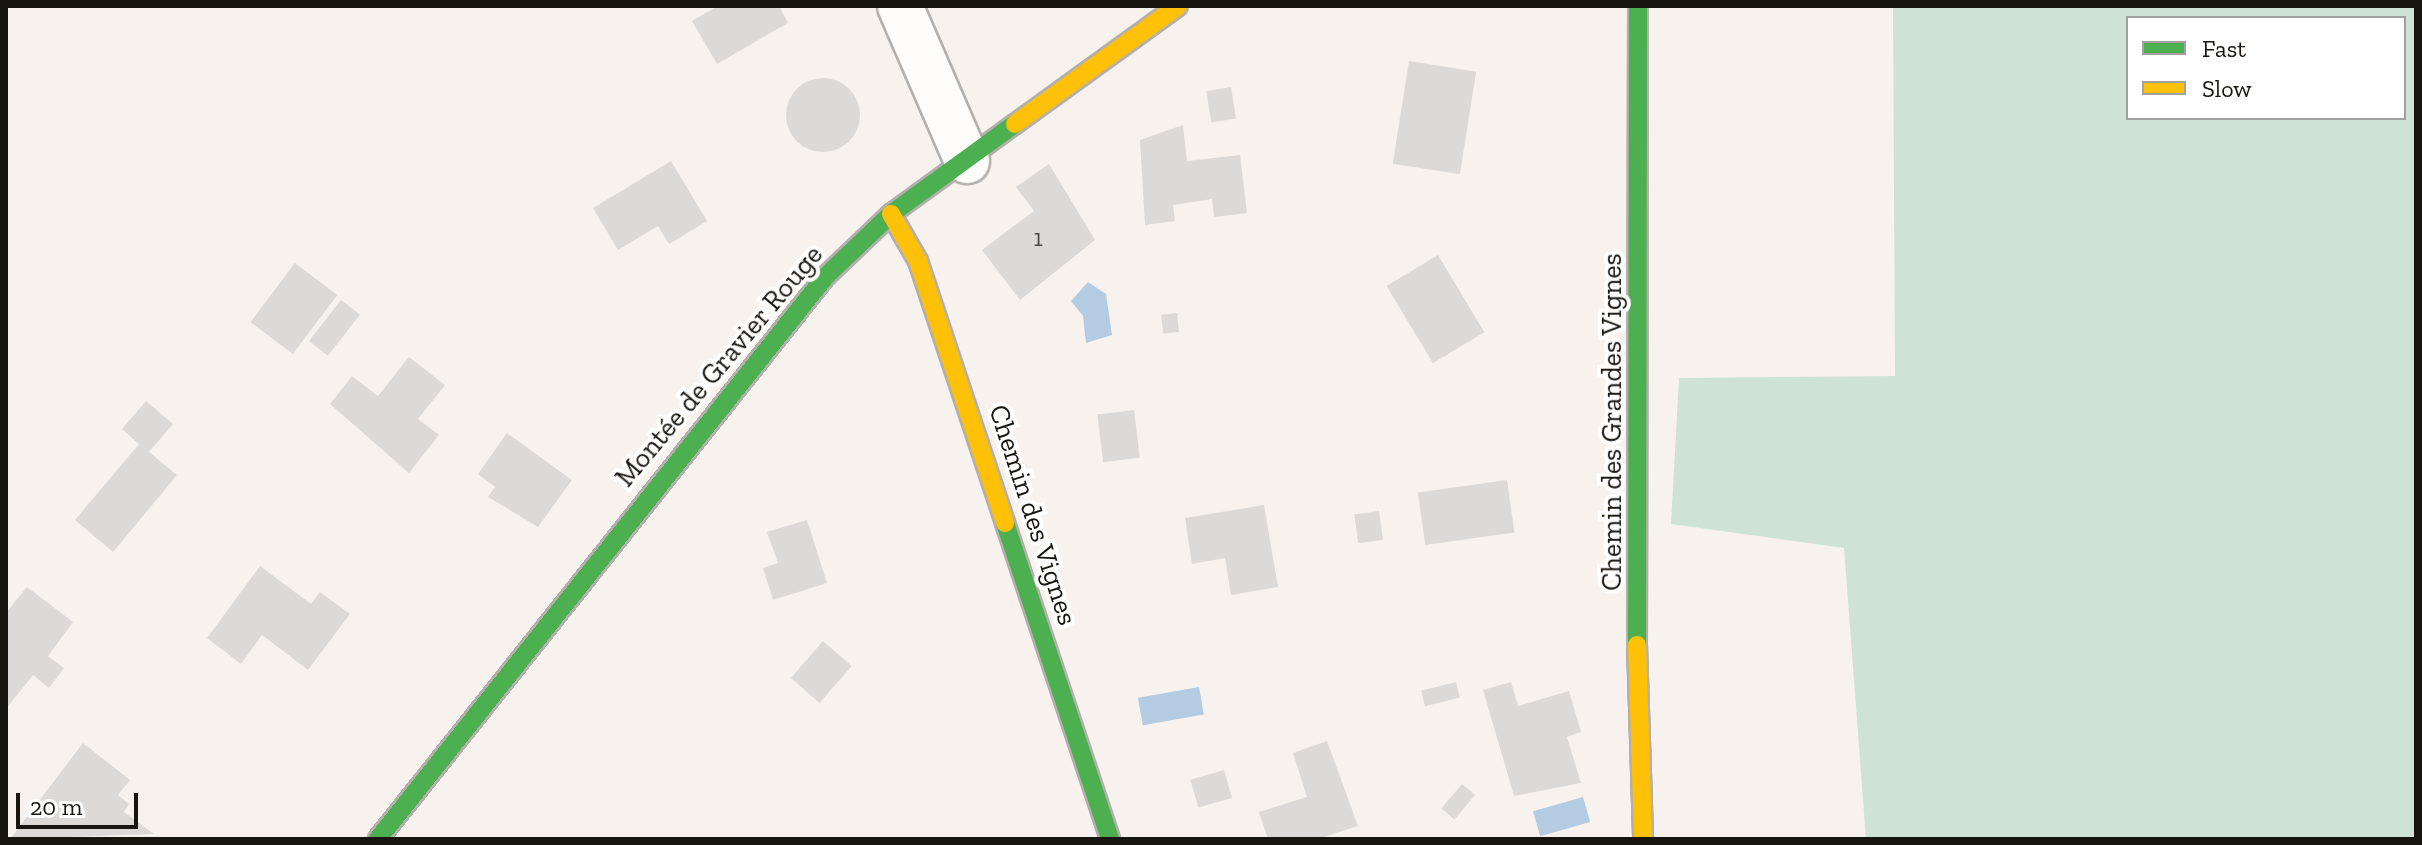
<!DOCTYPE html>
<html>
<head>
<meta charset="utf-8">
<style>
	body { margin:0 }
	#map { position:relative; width:2422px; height:845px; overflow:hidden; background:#f7f2ed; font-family:"Zilla Slab",serif }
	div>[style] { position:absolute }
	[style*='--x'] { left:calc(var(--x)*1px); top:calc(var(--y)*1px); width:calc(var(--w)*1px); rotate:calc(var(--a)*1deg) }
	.green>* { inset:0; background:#cee3d5 }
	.water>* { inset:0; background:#b4cce2; transform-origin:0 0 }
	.building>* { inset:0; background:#ddd9d7; transform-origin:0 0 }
	.round { border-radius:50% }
	.roads { filter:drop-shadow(2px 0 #b3afac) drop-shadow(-2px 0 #b3afac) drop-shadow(0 2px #b3afac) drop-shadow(0 -2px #b3afac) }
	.street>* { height:44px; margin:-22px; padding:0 22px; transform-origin:22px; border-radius:22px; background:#fefdfc }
	.fast>* { height:18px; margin:-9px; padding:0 9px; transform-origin:9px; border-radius:9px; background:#4caf50 }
	.slow>* { height:18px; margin:-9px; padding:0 9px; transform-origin:9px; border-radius:9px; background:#ffc107 }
	span { translate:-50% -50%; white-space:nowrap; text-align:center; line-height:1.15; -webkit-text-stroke:8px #fff; paint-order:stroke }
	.number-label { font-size:24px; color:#4c4946 }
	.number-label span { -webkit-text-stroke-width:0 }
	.street-label { font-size:28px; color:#181511 }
	.frame { position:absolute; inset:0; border:8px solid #181511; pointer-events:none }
	.legend { position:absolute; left:2126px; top:16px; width:280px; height:104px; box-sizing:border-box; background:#fff; border:2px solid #a3a1a0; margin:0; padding:10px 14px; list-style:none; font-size:24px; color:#181511 }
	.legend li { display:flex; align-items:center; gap:16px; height:40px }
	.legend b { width:40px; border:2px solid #a3a1a0 }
	.scale { position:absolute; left:16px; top:793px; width:122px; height:36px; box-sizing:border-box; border:4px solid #181511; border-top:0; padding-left:10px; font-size:24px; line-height:28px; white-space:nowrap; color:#181511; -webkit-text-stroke:6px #fff; paint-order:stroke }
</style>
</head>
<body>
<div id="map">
	<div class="green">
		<i style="clip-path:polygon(evenodd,1893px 6px,2416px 6px,2416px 839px,1866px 839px,1844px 548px,1671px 524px,1679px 378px,1895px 376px,1893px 6px,2404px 18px,2404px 118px,2128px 118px,2128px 18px,2404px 18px)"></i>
	</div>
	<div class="water">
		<i style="clip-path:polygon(1088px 282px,1106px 294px,1112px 335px,1086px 343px,1083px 316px,1071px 301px)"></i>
		<i style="left:1199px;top:687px;width:28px;height:62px;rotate:80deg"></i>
		<i style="left:1583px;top:797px;width:26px;height:52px;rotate:74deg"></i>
	</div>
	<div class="building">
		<i style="clip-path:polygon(718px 6px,779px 6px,788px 23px,717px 64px,692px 21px)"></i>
		<i style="left:1409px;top:61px;width:68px;height:104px;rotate:9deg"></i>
		<i class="round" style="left:786px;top:78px;width:74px;height:74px"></i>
		<i style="left:1231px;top:87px;width:32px;height:25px;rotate:81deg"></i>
		<i style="clip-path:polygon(1183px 125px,1187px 161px,1240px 155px,1247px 213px,1214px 217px,1212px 199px,1173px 205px,1175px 221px,1145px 225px,1140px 140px)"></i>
		<i style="clip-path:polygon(671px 161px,707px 221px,669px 244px,658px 226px,618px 250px,593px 208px)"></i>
		<i style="clip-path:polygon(1049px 164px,1095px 240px,1020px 300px,982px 250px,1034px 211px,1016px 187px)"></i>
		<i style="left:1438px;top:255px;width:90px;height:60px;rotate:59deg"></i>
		<i style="left:295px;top:263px;width:53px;height:74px;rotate:37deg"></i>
		<i style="left:341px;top:300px;width:24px;height:52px;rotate:38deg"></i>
		<i style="left:1177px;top:313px;width:19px;height:16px;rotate:84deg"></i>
		<i style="clip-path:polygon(409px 357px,445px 385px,418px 419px,439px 435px,409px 473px,330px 404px,352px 376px,378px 396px)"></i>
		<i style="clip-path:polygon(146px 401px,173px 424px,149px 452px,177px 475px,113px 552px,75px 520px,139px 444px,122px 429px)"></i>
		<i style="left:1134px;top:410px;width:48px;height:37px;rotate:83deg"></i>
		<i style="clip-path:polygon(507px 433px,572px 480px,538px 527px,488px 497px,495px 487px,478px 474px)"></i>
		<i style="left:1507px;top:480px;width:53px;height:90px;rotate:82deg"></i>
		<i style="clip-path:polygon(1264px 505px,1278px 587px,1231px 595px,1225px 558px,1192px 564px,1185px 518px)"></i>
		<i style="left:1379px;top:511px;width:29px;height:25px;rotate:82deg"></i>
		<i style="clip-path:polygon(807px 520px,827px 583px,773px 600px,763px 568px,778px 563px,767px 532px)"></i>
		<i style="clip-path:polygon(260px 566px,311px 604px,320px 592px,350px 614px,308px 670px,262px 635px,241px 664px,207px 638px)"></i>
		<i style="clip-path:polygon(27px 587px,73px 622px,48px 656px,64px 668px,49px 688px,33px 675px,6px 709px,6px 613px)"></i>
		<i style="left:823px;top:641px;width:38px;height:49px;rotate:41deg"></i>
		<i style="left:1456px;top:682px;width:16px;height:36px;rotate:76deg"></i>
		<i style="clip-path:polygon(1511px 682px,1518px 706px,1569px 691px,1581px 732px,1567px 737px,1581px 783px,1514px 796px,1483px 690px)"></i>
		<i style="clip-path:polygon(1327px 741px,1358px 826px,1318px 839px,1268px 839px,1259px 812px,1307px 797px,1293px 753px)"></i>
		<i style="clip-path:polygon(83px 743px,130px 780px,118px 795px,129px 804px,124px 812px,154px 834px,10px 839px)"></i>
		<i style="left:1224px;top:770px;width:29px;height:35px;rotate:74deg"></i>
		<i style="left:1462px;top:784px;width:17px;height:32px;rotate:40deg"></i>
	</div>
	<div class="roads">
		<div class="street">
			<i style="--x:900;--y:6;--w:169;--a:66.6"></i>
		</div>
		<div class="fast">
			<i style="--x:1005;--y:523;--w:333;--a:71.6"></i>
			<i style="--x:1637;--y:645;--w:639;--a:-89.91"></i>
			<i style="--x:378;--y:839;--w:718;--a:-51.5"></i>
			<i style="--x:825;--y:277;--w:91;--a:-43.7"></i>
			<i style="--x:891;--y:214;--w:153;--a:-36"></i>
		</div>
		<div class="slow">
			<i style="--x:1015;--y:124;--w:201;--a:-35.9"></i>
			<i style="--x:891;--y:214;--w:54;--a:60.1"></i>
			<i style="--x:918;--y:261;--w:276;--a:71.6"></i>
			<i style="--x:1637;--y:645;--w:194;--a:88.2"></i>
		</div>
	</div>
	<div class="number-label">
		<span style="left:1038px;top:238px">1</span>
	</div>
	<div class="street-label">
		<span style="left:719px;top:366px;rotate:-50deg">Montée de Gravier Rouge</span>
		<span style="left:1612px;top:422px;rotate:-90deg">Chemin des Grandes Vignes</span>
		<span style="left:1033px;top:515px;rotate:72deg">Chemin des Vignes</span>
	</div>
	<div class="frame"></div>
	<ul class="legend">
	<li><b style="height:10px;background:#4caf50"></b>Fast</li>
	<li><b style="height:10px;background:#ffc107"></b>Slow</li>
	</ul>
	<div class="scale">20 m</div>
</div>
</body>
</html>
